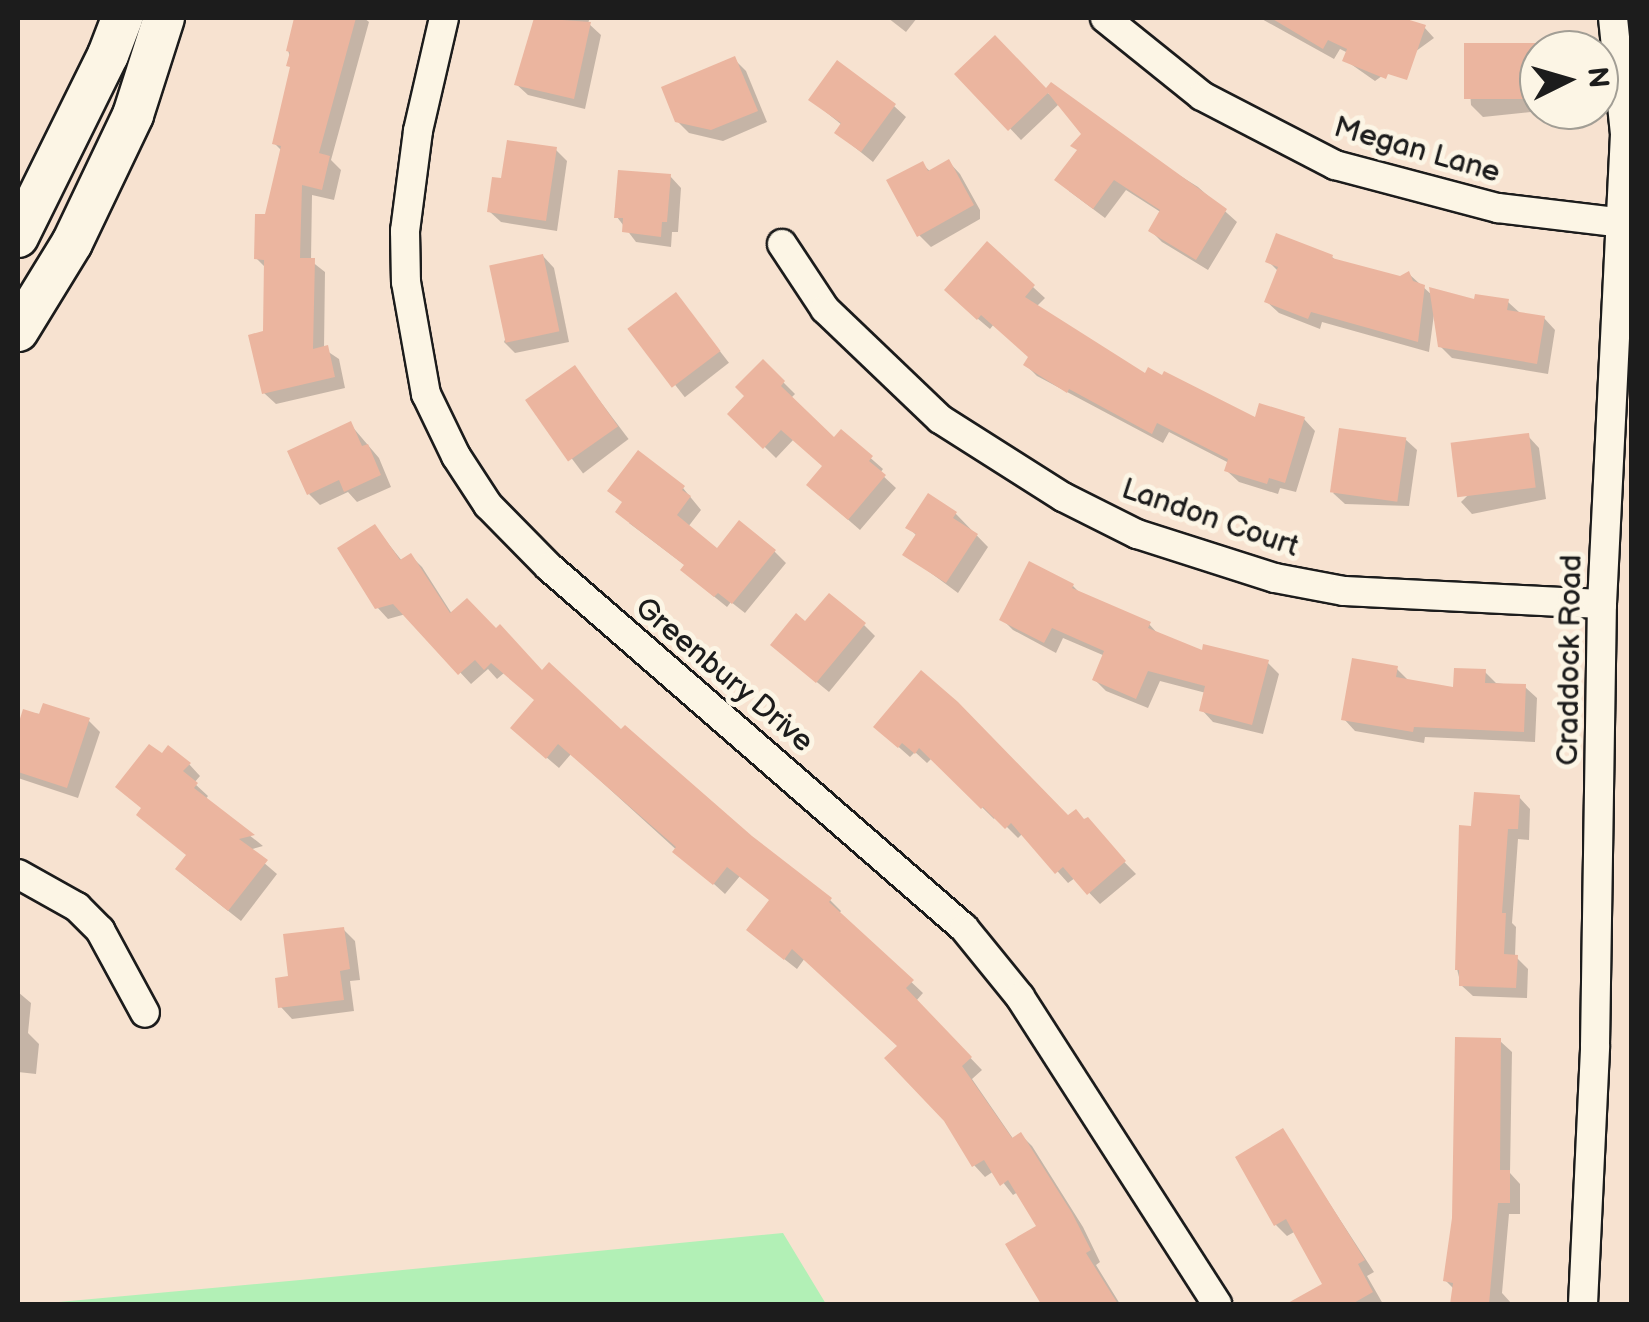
<!DOCTYPE html>
<html>
<head>
<meta charset="utf-8">
<style>
	body { margin:0 }
	#map { position:relative; width:1649px; height:1322px; overflow:hidden; background:#f7e2d0; font-family:"Balsamiq Sans",sans-serif }
	div>[style] { position:absolute }
	[style*='--x'] { left:calc(var(--x)*1px); top:calc(var(--y)*1px); width:calc(var(--w)*1px); rotate:calc(var(--a)*1deg) }
	.green>* { inset:0; background:#b2f0b6 }
	.shadow>* { inset:0; background:#0003; transform-origin:0 0 }
	.building>* { inset:0; background:#ebb59f; transform-origin:0 0 }
	.roads { filter:drop-shadow(2px 0 #1c1c1c) drop-shadow(-2px 0 #1c1c1c) drop-shadow(0 2px #1c1c1c) drop-shadow(0 -2px #1c1c1c) }
	.street>* { height:28px; margin:-14px; padding:0 14px; transform-origin:14px; border-radius:14px; background:#fcf5e5 }
	.secondary>* { height:40px; margin:-20px; padding:0 20px; transform-origin:20px; border-radius:20px; background:#fcf5e5 }
	span { translate:-50% -50%; white-space:nowrap; text-align:center; line-height:1.15; -webkit-text-stroke:10px #fcf5e5; paint-order:stroke }
	.street-label { font-size:30px; color:#1c1c1c }
	.frame { position:absolute; inset:0; border:20px solid #1c1c1c; pointer-events:none }
	.north { position:absolute; left:1519px; top:30px; width:100px; height:100px; box-sizing:border-box; background:#fcf5e5; border:2px solid #a29e95; border-radius:50%; rotate:85deg; font-size:28px; font-weight:700; line-height:40px; text-align:center; color:#1c1c1c }
	.north::after { content:''; display:block; margin:auto; width:35px; height:45px; background:#1c1c1c; clip-path:polygon(50% 0,100% 100%,50% 72%,0 100%) }
</style>
</head>
<body>
<div id="map">
	<div class="green">
		<i style="clip-path:polygon(783px 1233px,826px 1304px,37px 1304px,300px 1280px)"></i>
	</div>
	<div class="shadow">
		<i style="clip-path:polygon(296px 18px,364px 18px,369px 22px,331px 160px,341px 170px,334px 200px,312px 195px,311px 261px,325px 272px,324px 349px,339px 359px,345px 388px,276px 404px,264px 393px,266px 268px,256px 258px,283px 152px,275px 144px,293px 69px,288px 50px)"></i>
		<i style="clip-path:polygon(537px 18px,590px 18px,588px 23px,601px 35px,585px 109px,528px 95px,516px 84px)"></i>
		<i style="clip-path:polygon(888px 18px,917px 18px,906px 32px)"></i>
		<i style="clip-path:polygon(1260px 18px,1396px 18px,1424px 27px,1434px 38px,1375px 81px,1345px 60px,1348px 53px,1340px 49px,1334px 59px)"></i>
		<i style="clip-path:polygon(1544px 45px,1549px 50px,1539px 50px,1539px 110px,1549px 110px,1483px 117px,1471px 105px,1467px 50px)"></i>
		<i style="clip-path:polygon(734px 59px,746px 71px,767px 122px,723px 141px,689px 133px,677px 121px)"></i>
		<i style="clip-path:polygon(958px 74px,1046px 92px,1198px 187px,1237px 222px,1208px 270px,1162px 242px,1151px 231px,1162px 213px,1126px 190px,1105px 218px,1069px 191px,1084px 134px,1059px 104px,1021px 140px)"></i>
		<i style="clip-path:polygon(811px 100px,894px 106px,906px 117px,873px 162px,837px 133px,842px 125px)"></i>
		<i style="clip-path:polygon(556px 150px,567px 161px,557px 231px,501px 222px,489px 211px)"></i>
		<i style="clip-path:polygon(949px 162px,960px 174px,980px 210px,980px 219px,931px 247px,919px 235px,922px 164px,931px 172px)"></i>
		<i style="clip-path:polygon(670px 176px,681px 188px,678px 232px,672px 232px,671px 247px,636px 242px,617px 217px)"></i>
		<i style="clip-path:polygon(987px 245px,1045px 298px,1036px 307px,1146px 376px,1256px 420px,1304px 419px,1315px 431px,1296px 492px,1280px 488px,1278px 494px,1239px 482px,1227px 471px,1229px 463px,1169px 432px,1163px 443px,1037px 376px,1026px 365px,1031px 358px,994px 324px,990px 329px,958px 302px)"></i>
		<i style="clip-path:polygon(543px 256px,554px 268px,569px 342px,515px 353px,504px 342px)"></i>
		<i style="clip-path:polygon(1332px 257px,1338px 262px,1400px 279px,1409px 274px,1433px 296px,1508px 302px,1520px 313px,1544px 318px,1555px 330px,1548px 374px,1452px 358px,1440px 346px,1434px 314px,1429px 352px,1322px 322px,1320px 329px,1279px 313px,1267px 302px,1279px 272px,1268px 261px)"></i>
		<i style="left:676px;top:295px;width:86px;height:56px;rotate:52deg"></i>
		<i style="clip-path:polygon(763px 362px,795px 394px,791px 398px,834px 441px,841px 432px,883px 469px,880px 473px,896px 488px,860px 530px,821px 496px,824px 467px,794px 439px,776px 458px,731px 414px,748px 396px)"></i>
		<i style="left:575px;top:368px;width:89px;height:57px;rotate:53deg"></i>
		<i style="clip-path:polygon(350px 424px,379px 458px,391px 487px,357px 502px,348px 492px,320px 505px,309px 494px)"></i>
		<i style="clip-path:polygon(1528px 436px,1539px 448px,1546px 499px,1472px 514px,1461px 502px)"></i>
		<i style="clip-path:polygon(1405px 439px,1417px 450px,1409px 506px,1345px 504px,1333px 493px)"></i>
		<i style="clip-path:polygon(683px 488px,701px 510px,688px 527px,717px 552px,774px 551px,786px 563px,745px 613px,731px 602px,727px 607px,695px 581px,686px 566px,629px 523px)"></i>
		<i style="clip-path:polygon(928px 496px,956px 514px,988px 547px,958px 593px,905px 554px,917px 536px,908px 527px)"></i>
		<i style="clip-path:polygon(375px 527px,402px 561px,411px 556px,422px 567px,452px 614px,543px 673px,830px 900px,841px 911px,839px 914px,923px 993px,916px 1001px,982px 1070px,972px 1079px,1014px 1140px,1021px 1135px,1032px 1146px,1083px 1227px,1100px 1262px,1096px 1265px,1120px 1304px,1063px 1304px,1054px 1289px,1040px 1227px,1018px 1192px,1013px 1195px,994px 1171px,985px 1177px,974px 1165px,900px 1046px,805px 958px,797px 969px,761px 941px,771px 901px,740px 876px,725px 894px,571px 754px,559px 768px,525px 739px,537px 700px,504px 673px,497px 679px,488px 669px,471px 684px,406px 614px,388px 619px,377px 607px)"></i>
		<i style="clip-path:polygon(1073px 586px,1082px 595px,1149px 624px,1160px 636px,1204px 653px,1267px 662px,1279px 674px,1263px 734px,1213px 722px,1202px 710px,1206px 693px,1160px 681px,1148px 708px,1106px 691px,1095px 680px,1105px 656px,1063px 638px,1056px 653px,1013px 630px,1002px 619px)"></i>
		<i style="clip-path:polygon(864px 625px,875px 636px,829px 692px,785px 656px)"></i>
		<i style="clip-path:polygon(1397px 669px,1408px 680px,1455px 690px,1485px 672px,1496px 683px,1525px 687px,1537px 698px,1535px 742px,1425px 737px,1424px 743px,1355px 731px,1344px 719px)"></i>
		<i style="clip-path:polygon(24px 712px,88px 720px,100px 732px,78px 798px,18px 778px,18px 733px)"></i>
		<i style="clip-path:polygon(876px 727px,1068px 819px,1085px 822px,1136px 874px,1100px 904px,1075px 878px,1068px 883px,1023px 833px,1018px 838px,996px 816px,994px 819px,932px 758px,927px 763px,915px 752px,910px 757px)"></i>
		<i style="clip-path:polygon(162px 756px,189px 764px,200px 776px,194px 783px,208px 796px,205px 800px,263px 846px,249px 850px,277px 874px,241px 921px,189px 880px,188px 856px)"></i>
		<i style="clip-path:polygon(1519px 797px,1530px 809px,1529px 840px,1518px 839px,1512px 923px,1516px 927px,1515px 956px,1528px 969px,1527px 998px,1473px 996px,1461px 985px,1457px 969px,1474px 828px)"></i>
		<i style="clip-path:polygon(343px 929px,355px 941px,360px 980px,350px 981px,354px 1011px,292px 1019px,281px 1007px,290px 978px)"></i>
		<i style="clip-path:polygon(18px 992px,31px 1003px,28px 1033px,39px 1044px,36px 1074px,18px 1072px)"></i>
		<i style="clip-path:polygon(1500px 1041px,1512px 1052px,1510px 1173px,1520px 1184px,1520px 1214px,1509px 1214px,1502px 1293px,1512px 1304px,1452px 1304px,1454px 1289px,1445px 1280px,1454px 1218px)"></i>
		<i style="clip-path:polygon(1283px 1132px,1374px 1272px,1367px 1276px,1383px 1304px,1324px 1304px,1316px 1290px,1325px 1285px,1296px 1231px,1287px 1236px,1276px 1225px)"></i>
	</div>
	<div class="building">
		<i style="clip-path:polygon(294px 18px,356px 18px,319px 153px,330px 156px,322px 190px,302px 185px,300px 258px,315px 258px,313px 349px,328px 345px,335px 377px,262px 394px,248px 335px,263px 331px,264px 260px,254px 259px,255px 214px,265px 214px,281px 146px,272px 144px,290px 67px,286px 66px,290px 52px,286px 51px)"></i>
		<i style="clip-path:polygon(534px 18px,591px 22px,574px 99px,514px 85px)"></i>
		<i style="clip-path:polygon(1271px 18px,1403px 18px,1426px 25px,1407px 80px,1388px 74px,1386px 79px,1342px 61px,1347px 49px,1328px 40px,1323px 49px)"></i>
		<i style="clip-path:polygon(995px 35px,1046px 88px,1051px 82px,1227px 209px,1196px 260px,1148px 231px,1160px 210px,1114px 180px,1093px 209px,1054px 180px,1077px 150px,1070px 146px,1081px 134px,1048px 93px,1008px 131px,954px 74px)"></i>
		<i style="left:1539px;top:43px;width:56px;height:75px;rotate:90deg"></i>
		<i style="clip-path:polygon(735px 56px,758px 111px,711px 130px,675px 122px,661px 87px)"></i>
		<i style="clip-path:polygon(837px 60px,896px 104px,861px 152px,834px 133px,841px 123px,808px 100px)"></i>
		<i style="clip-path:polygon(507px 140px,557px 147px,546px 221px,487px 212px,492px 177px,501px 178px)"></i>
		<i style="clip-path:polygon(949px 159px,974px 205px,917px 237px,886px 180px,923px 161px,928px 171px)"></i>
		<i style="clip-path:polygon(618px 170px,671px 174px,667px 222px,662px 222px,661px 237px,622px 232px,623px 218px,614px 218px)"></i>
		<i style="clip-path:polygon(1276px 233px,1333px 255px,1332px 258px,1400px 276px,1409px 271px,1413px 281px,1425px 285px,1418px 342px,1311px 312px,1308px 319px,1264px 302px,1278px 267px,1265px 262px)"></i>
		<i style="clip-path:polygon(987px 241px,1035px 285px,1025px 297px,1145px 373px,1148px 367px,1162px 375px,1164px 371px,1255px 417px,1259px 403px,1305px 417px,1285px 483px,1269px 478px,1267px 484px,1224px 471px,1228px 459px,1157px 423px,1152px 434px,1069px 389px,1067px 393px,1023px 365px,1028px 357px,981px 315px,977px 320px,944px 290px)"></i>
		<i style="left:543px;top:254px;width:79px;height:55px;rotate:78deg"></i>
		<i style="clip-path:polygon(1429px 287px,1474px 299px,1475px 294px,1509px 299px,1507px 310px,1545px 316px,1537px 364px,1438px 347px)"></i>
		<i style="left:676px;top:292px;width:74px;height:61px;rotate:53deg"></i>
		<i style="clip-path:polygon(763px 359px,785px 381px,781px 386px,834px 437px,841px 429px,873px 456px,869px 461px,886px 475px,848px 520px,806px 485px,822px 466px,781px 430px,763px 449px,727px 414px,744px 396px,735px 387px)"></i>
		<i style="left:575px;top:365px;width:75px;height:61px;rotate:55deg"></i>
		<i style="clip-path:polygon(351px 421px,362px 446px,368px 444px,381px 475px,344px 492px,339px 480px,307px 495px,287px 451px)"></i>
		<i style="left:1339px;top:428px;width:68px;height:65px;rotate:8deg"></i>
		<i style="left:1529px;top:433px;width:55px;height:79px;rotate:83deg"></i>
		<i style="clip-path:polygon(638px 450px,685px 486px,682px 490px,691px 496px,677px 515px,717px 548px,739px 520px,776px 550px,732px 604px,718px 593px,714px 597px,680px 570px,684px 565px,615px 512px,622px 502px,607px 491px)"></i>
		<i style="clip-path:polygon(928px 493px,957px 512px,953px 518px,978px 534px,946px 583px,902px 555px,916px 534px,905px 528px)"></i>
		<i style="clip-path:polygon(375px 524px,400px 560px,411px 553px,450px 613px,467px 598px,496px 628px,500px 624px,542px 670px,549px 662px,621px 729px,625px 725px,752px 836px,832px 898px,829px 902px,914px 980px,906px 988px,972px 1057px,962px 1066px,1012px 1138px,1021px 1132px,1072px 1213px,1091px 1250px,1086px 1253px,1118px 1304px,1041px 1304px,1005px 1244px,1036px 1226px,1008px 1180px,1000px 1186px,984px 1160px,972px 1167px,944px 1121px,884px 1058px,897px 1046px,792px 949px,784px 960px,746px 930px,769px 900px,727px 867px,713px 885px,672px 852px,676px 847px,558px 744px,546px 759px,510px 728px,534px 700px,491px 663px,484px 670px,475px 660px,458px 675px,393px 604px,375px 609px,337px 548px)"></i>
		<i style="clip-path:polygon(1029px 561px,1074px 584px,1072px 588px,1151px 622px,1148px 628px,1202px 650px,1203px 644px,1269px 660px,1252px 725px,1199px 711px,1205px 686px,1148px 671px,1136px 699px,1092px 680px,1104px 651px,1052px 628px,1044px 643px,999px 620px)"></i>
		<i style="clip-path:polygon(829px 593px,866px 623px,816px 683px,770px 645px,796px 613px,805px 621px)"></i>
		<i style="clip-path:polygon(1352px 658px,1398px 666px,1396px 677px,1453px 687px,1454px 668px,1486px 669px,1485px 683px,1526px 684px,1524px 732px,1414px 727px,1413px 732px,1341px 720px)"></i>
		<i style="clip-path:polygon(921px 670px,958px 702px,1068px 815px,1076px 809px,1084px 819px,1088px 817px,1126px 861px,1087px 895px,1063px 867px,1055px 874px,1011px 823px,1005px 829px,983px 807px,981px 809px,919px 748px,915px 754px,902px 743px,898px 748px,873px 727px)"></i>
		<i style="clip-path:polygon(43px 703px,90px 718px,67px 788px,18px 772px,18px 725px,23px 709px,39px 714px)"></i>
		<i style="clip-path:polygon(149px 744px,162px 753px,168px 745px,191px 763px,183px 771px,198px 783px,194px 788px,255px 835px,239px 839px,268px 860px,228px 911px,175px 869px,186px 855px,136px 815px,141px 808px,115px 787px)"></i>
		<i style="clip-path:polygon(1474px 792px,1520px 795px,1518px 829px,1508px 829px,1502px 913px,1506px 913px,1504px 954px,1518px 955px,1516px 988px,1459px 986px,1459px 970px,1455px 970px,1459px 825px,1471px 826px)"></i>
		<i style="clip-path:polygon(344px 927px,350px 969px,340px 971px,344px 1000px,278px 1008px,275px 978px,288px 976px,283px 934px)"></i>
		<i style="clip-path:polygon(1455px 1037px,1501px 1038px,1500px 1170px,1510px 1170px,1510px 1203px,1498px 1203px,1489px 1304px,1450px 1304px,1453px 1283px,1443px 1281px,1452px 1218px)"></i>
		<i style="clip-path:polygon(1283px 1128px,1365px 1260px,1358px 1264px,1373px 1292px,1352px 1304px,1286px 1304px,1322px 1284px,1286px 1219px,1274px 1226px,1235px 1157px)"></i>
	</div>
	<div class="roads">
		<div class="street">
			<i style="--x:444;--y:18;--w:116;--a:103"></i>
			<i style="--x:418;--y:131;--w:101;--a:97.4"></i>
			<i style="--x:405;--y:231;--w:51;--a:88.9"></i>
			<i style="--x:406;--y:282;--w:114;--a:79.9"></i>
			<i style="--x:426;--y:394;--w:69;--a:64.2"></i>
			<i style="--x:456;--y:456;--w:59;--a:56.9"></i>
			<i style="--x:488;--y:505;--w:87;--a:45.5"></i>
			<i style="--x:549;--y:567;--w:550;--a:41.02"></i>
			<i style="--x:964;--y:928;--w:89;--a:50.9"></i>
			<i style="--x:1020;--y:997;--w:365;--a:57.3"></i>
			<i style="--x:1105;--y:18;--w:124;--a:38.8"></i>
			<i style="--x:1202;--y:96;--w:150;--a:27.4"></i>
			<i style="--x:1335;--y:165;--w:169;--a:14.8"></i>
			<i style="--x:1498;--y:208;--w:135;--a:6.8"></i>
			<i style="--x:782;--y:244;--w:78;--a:56.5"></i>
			<i style="--x:825;--y:309;--w:159;--a:43.7"></i>
			<i style="--x:940;--y:419;--w:146;--a:32.4"></i>
			<i style="--x:1063;--y:497;--w:83;--a:26.6"></i>
			<i style="--x:1137;--y:534;--w:145;--a:17.7"></i>
			<i style="--x:1275;--y:578;--w:70;--a:10.7"></i>
			<i style="--x:1344;--y:591;--w:258;--a:2.9"></i>
			<i style="--x:18;--y:874;--w:68;--a:29.2"></i>
			<i style="--x:77;--y:907;--w:33;--a:45"></i>
			<i style="--x:100;--y:930;--w:94;--a:61.5"></i>
			<i style="--x:1583;--y:1304;--w:258;--a:-87.3"></i>
			<i style="--x:1595;--y:1046;--w:442;--a:-89.1"></i>
			<i style="--x:1602;--y:604;--w:471;--a:-87.2"></i>
			<i style="--x:1625;--y:134;--w:117;--a:-95.9"></i>
		</div>
		<div class="secondary">
			<i style="--x:18;--y:237;--w:203;--a:-63.7"></i>
			<i style="--x:108;--y:55;--w:40;--a:-69"></i>
			<i style="--x:18;--y:331;--w:103;--a:-58.5"></i>
			<i style="--x:72;--y:243;--w:142;--a:-64.5"></i>
			<i style="--x:133;--y:115;--w:102;--a:-72.3"></i>
		</div>
	</div>
	<div class="street-label">
		<span style="left:1417px;top:150px;rotate:16deg">Megan Lane</span>
		<span style="left:1210px;top:518px;rotate:19deg">Landon Court</span>
		<span style="left:1570px;top:660px;rotate:-89deg">Craddock Road</span>
		<span style="left:724px;top:675px;rotate:40deg">Greenbury Drive</span>
	</div>
	<div class="frame"></div>
	<div class="north">N</div>
</div>
</body>
</html>
